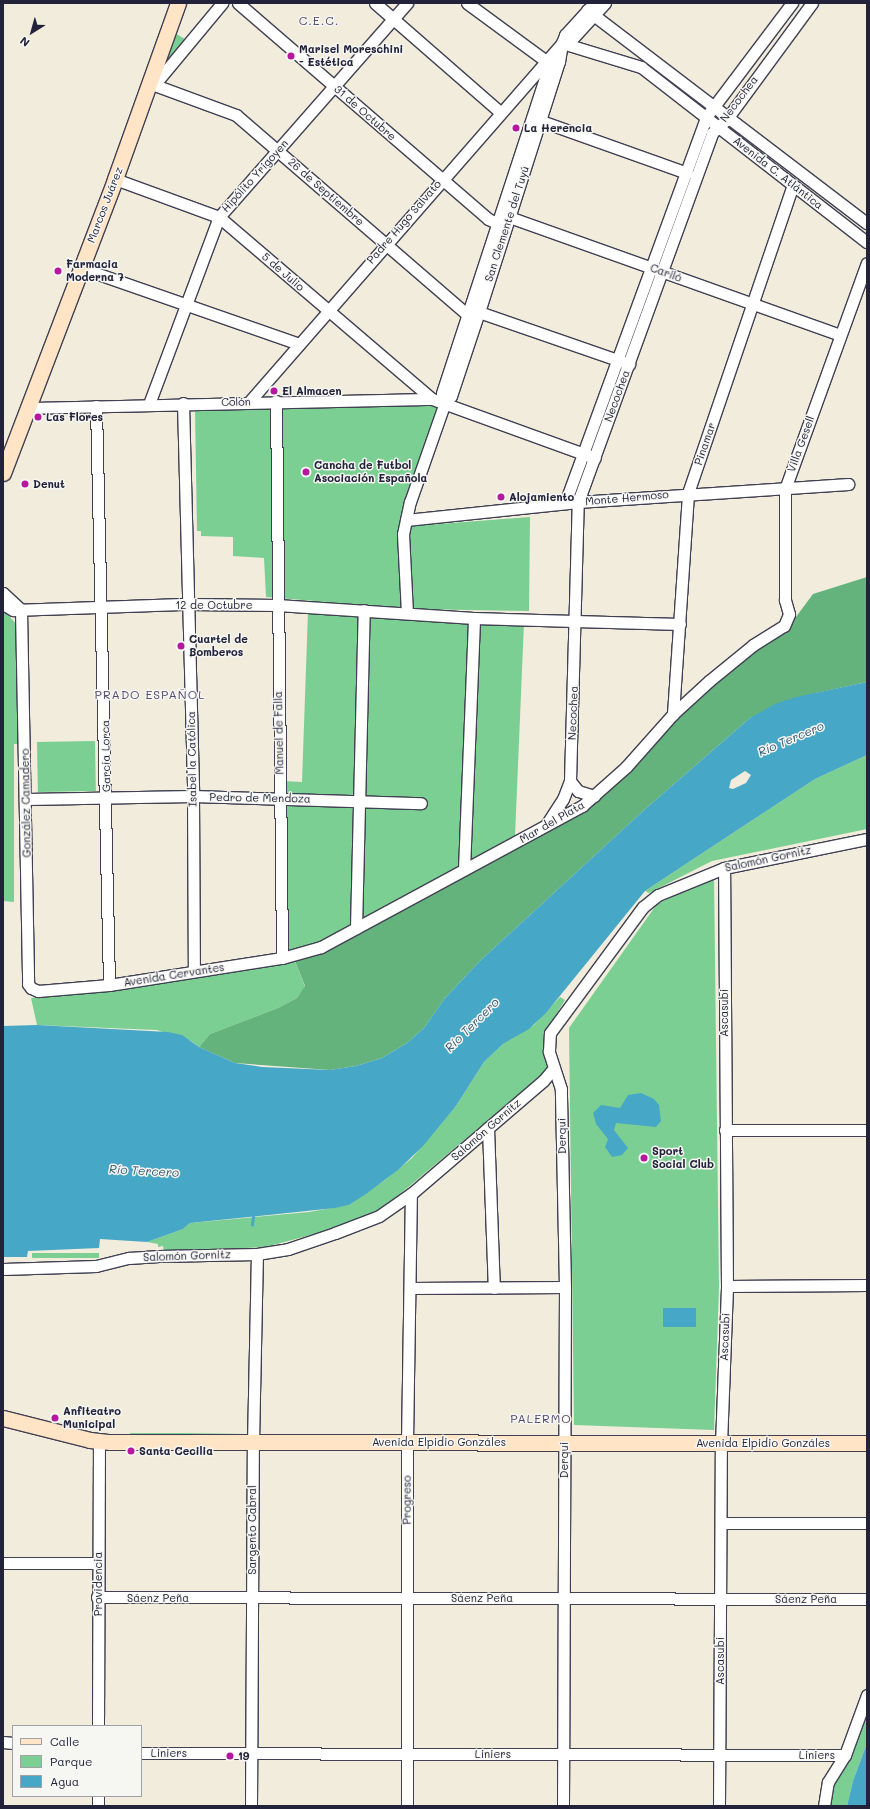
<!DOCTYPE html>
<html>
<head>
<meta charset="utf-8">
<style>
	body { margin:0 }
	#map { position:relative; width:870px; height:1809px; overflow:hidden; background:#f1ecdb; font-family:Mali,sans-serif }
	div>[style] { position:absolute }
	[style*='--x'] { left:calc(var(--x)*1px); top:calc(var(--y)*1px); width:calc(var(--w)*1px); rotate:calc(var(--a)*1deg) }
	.green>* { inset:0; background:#7bcf92; transform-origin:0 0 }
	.forest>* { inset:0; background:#64b27c }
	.water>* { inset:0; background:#46a8c6; transform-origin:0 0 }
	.stream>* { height:2.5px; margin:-1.25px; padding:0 1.25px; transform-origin:1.25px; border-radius:1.25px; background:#46a8c6 }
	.roads { filter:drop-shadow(1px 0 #414053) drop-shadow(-1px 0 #414053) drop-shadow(0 1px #414053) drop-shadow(0 -1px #414053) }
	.minor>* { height:11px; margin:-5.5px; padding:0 5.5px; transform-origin:5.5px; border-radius:5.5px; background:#fff }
	.secondary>* { height:15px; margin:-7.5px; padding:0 7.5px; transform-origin:7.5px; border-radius:7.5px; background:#ffe4c6 }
	.dots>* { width:11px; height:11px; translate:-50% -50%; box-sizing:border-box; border:2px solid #f6f6f2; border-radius:50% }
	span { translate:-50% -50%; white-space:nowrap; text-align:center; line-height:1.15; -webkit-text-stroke:3px #f6f6f2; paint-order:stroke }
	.poi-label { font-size:11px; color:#22223b; font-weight:700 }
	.left { translate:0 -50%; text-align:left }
	.street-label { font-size:11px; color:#22223b }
	.neighbourhood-label { font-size:12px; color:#554b70; letter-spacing:1px }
	.water-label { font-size:12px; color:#305873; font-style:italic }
	.frame { position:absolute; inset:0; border:4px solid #22223b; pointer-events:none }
	.legend { position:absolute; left:12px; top:1725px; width:130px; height:72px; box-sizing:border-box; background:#f6f6f2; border:1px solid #a1a1a9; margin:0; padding:5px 7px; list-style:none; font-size:12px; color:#22223b }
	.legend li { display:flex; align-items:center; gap:8px; height:20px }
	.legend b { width:20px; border:1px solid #a1a1a9 }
	.north { position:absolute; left:12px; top:12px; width:40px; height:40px; -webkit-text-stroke:3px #f6f6f2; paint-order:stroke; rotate:217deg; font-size:11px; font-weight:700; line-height:16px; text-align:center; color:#22223b }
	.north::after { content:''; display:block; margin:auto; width:14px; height:18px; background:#22223b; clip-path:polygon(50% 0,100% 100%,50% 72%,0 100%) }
</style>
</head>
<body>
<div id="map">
	<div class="green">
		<i style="clip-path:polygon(173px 32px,185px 39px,164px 66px,162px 65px)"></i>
		<i style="clip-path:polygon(433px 403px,437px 408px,413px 481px,402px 605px,399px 608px,266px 597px,264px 558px,233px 556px,233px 537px,201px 536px,201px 531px,197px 531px,195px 409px)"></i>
		<i style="clip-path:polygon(530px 517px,529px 611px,416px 609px,412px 607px,408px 547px,409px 532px,413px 526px)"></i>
		<i style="clip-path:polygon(3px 609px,17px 625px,20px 744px,14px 744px,14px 902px,3px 901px)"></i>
		<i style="clip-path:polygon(308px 611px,524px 623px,515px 836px,315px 944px,290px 950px,286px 949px,283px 781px,302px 782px)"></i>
		<i style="left:95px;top:741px;width:50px;height:58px;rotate:89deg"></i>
		<i style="clip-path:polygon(867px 755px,867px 829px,712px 861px,649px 893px,645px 891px,815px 779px)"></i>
		<i style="clip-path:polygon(714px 877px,719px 1287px,714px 1430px,574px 1425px,569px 1028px,657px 904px)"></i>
		<i style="clip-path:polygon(295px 961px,305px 987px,297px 998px,278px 1008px,210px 1034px,199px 1047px,191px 1041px,157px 1030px,37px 1025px,31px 998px,112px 990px)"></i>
		<i style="clip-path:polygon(560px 997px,565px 1000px,548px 1028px,550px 1064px,544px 1073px,381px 1210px,340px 1227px,266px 1247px,164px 1252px,163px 1246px,158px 1247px,158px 1244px,147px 1242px,183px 1229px,190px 1223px,309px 1212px,349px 1205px,385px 1180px,412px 1158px,456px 1106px,484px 1062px,503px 1044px,534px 1025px)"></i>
		<i style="left:99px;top:1253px;width:5px;height:67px;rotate:90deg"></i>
		<i style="clip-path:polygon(130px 1433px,245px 1433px,130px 1435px)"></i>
		<i style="clip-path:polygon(867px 1710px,867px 1743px,853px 1781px,847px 1806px,830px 1806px,831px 1791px,850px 1757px)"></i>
	</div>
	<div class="forest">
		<i style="clip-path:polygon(867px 577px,867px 682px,816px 693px,750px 718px,643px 811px,481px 960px,445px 998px,424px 1028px,407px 1043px,382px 1058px,356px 1066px,330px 1070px,235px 1063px,199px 1047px,210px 1034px,278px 1008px,297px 998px,305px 986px,295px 961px,317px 953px,586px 809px,614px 786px,682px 710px,755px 646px,787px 629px,813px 594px)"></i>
	</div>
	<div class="water">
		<i style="clip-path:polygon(evenodd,867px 682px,867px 755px,815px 779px,645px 891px,546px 1013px,529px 1029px,503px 1044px,484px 1062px,456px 1106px,423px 1146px,398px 1170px,366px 1194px,349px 1205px,335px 1208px,190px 1223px,183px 1229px,147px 1242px,100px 1239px,99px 1248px,28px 1251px,27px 1257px,3px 1257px,3px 1026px,37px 1025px,168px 1032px,182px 1035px,199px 1047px,235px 1063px,262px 1067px,330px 1070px,356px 1066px,382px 1058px,407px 1043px,424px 1028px,445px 998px,481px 960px,643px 811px,750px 718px,775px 704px,796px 697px,867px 682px,745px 771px,751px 775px,746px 783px,733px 789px,729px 788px,731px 780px,745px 771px)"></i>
		<i style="clip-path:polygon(641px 1093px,654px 1099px,659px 1105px,661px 1121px,656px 1127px,616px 1123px,614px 1130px,628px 1148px,622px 1155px,612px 1157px,605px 1147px,608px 1139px,596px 1124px,593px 1113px,601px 1105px,620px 1108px,628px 1095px)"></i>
		<i style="left:663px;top:1308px;width:33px;height:19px"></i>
		<i style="clip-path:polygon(867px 1743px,867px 1806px,847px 1806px,853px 1781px)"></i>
	</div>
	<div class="stream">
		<i style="--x:252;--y:1225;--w:8;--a:-83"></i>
	</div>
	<div class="roads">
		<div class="minor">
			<i style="--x:238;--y:3;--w:330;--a:40.8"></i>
			<i style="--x:488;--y:219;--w:10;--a:24"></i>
			<i style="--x:497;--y:223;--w:13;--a:-27"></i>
			<i style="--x:509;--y:217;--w:351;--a:19.6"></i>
			<i style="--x:375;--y:3;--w:166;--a:41.1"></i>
			<i style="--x:467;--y:3;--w:98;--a:36.3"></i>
			<i style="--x:546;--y:61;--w:7;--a:8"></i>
			<i style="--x:587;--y:10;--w:352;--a:37.3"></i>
			<i style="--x:562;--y:43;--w:83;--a:16.9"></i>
			<i style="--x:641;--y:67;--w:286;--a:37.8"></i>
			<i style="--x:562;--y:43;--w:11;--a:-22"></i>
			<i style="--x:572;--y:39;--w:49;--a:-47.5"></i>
			<i style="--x:149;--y:83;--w:93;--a:20.2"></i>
			<i style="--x:236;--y:115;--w:306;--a:40.8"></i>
			<i style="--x:468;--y:315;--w:11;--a:-15"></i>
			<i style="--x:479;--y:312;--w:159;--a:19.1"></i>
			<i style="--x:154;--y:85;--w:107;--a:-50.3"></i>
			<i style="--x:541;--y:121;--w:155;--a:19.6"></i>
			<i style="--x:115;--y:179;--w:111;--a:20.1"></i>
			<i style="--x:219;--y:217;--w:280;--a:40.5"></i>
			<i style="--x:81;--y:268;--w:231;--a:19.2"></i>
			<i style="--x:276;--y:401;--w:557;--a:89.38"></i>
			<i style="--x:249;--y:402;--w:476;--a:-48.9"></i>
			<i style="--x:562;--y:43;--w:9;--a:-69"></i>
			<i style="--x:565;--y:35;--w:43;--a:-47.8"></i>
			<i style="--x:445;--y:402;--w:9;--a:-108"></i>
			<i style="--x:442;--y:393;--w:342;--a:-71.9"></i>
			<i style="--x:548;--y:68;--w:7;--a:-106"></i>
			<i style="--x:183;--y:403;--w:393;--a:88.5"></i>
			<i style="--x:193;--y:796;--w:175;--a:89.7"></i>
			<i style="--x:149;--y:404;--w:200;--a:-69.5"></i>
			<i style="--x:219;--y:217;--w:285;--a:-48.7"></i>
			<i style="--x:96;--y:406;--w:579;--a:88.71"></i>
			<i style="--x:27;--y:408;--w:405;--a:-1.3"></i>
			<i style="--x:432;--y:399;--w:173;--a:19.9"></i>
			<i style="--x:565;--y:503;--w:411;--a:-69.9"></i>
			<i style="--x:706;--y:117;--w:143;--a:-53"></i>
			<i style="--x:406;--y:520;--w:173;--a:-6"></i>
			<i style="--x:578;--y:502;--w:271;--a:-3.8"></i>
			<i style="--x:3;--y:593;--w:25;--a:43"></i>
			<i style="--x:3;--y:604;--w:12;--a:31"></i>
			<i style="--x:13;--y:610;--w:176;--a:-2"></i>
			<i style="--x:189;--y:604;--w:88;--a:0.7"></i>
			<i style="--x:277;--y:605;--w:197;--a:3.8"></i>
			<i style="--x:474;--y:618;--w:206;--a:1.7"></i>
			<i style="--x:21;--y:610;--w:374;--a:88.9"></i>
			<i style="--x:28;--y:984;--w:5;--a:53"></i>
			<i style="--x:31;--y:988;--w:8;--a:23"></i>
			<i style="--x:38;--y:991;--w:71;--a:-4.8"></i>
			<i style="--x:109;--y:985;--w:175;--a:-8.9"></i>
			<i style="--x:282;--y:958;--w:41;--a:-15.8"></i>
			<i style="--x:321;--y:947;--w:297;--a:-28.4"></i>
			<i style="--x:582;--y:806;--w:59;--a:-41.6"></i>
			<i style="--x:626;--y:767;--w:71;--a:-48.4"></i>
			<i style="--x:673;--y:714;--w:49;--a:-42.5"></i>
			<i style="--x:709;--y:681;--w:57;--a:-39.3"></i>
			<i style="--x:753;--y:645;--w:36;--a:-32"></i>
			<i style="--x:784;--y:626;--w:13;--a:-67"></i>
			<i style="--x:789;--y:614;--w:15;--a:-106"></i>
			<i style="--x:785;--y:600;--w:111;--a:-90"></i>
			<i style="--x:785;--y:489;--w:240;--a:-70.1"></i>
			<i style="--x:407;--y:613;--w:79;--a:-92.9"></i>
			<i style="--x:403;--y:534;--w:33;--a:-78"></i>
			<i style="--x:410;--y:502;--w:106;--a:-70.7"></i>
			<i style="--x:445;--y:402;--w:8;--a:-45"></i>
			<i style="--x:451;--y:396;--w:89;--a:-71.6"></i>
			<i style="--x:479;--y:312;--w:262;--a:-72.3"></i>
			<i style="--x:559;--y:62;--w:19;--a:-81"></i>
			<i style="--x:673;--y:714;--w:222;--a:-86.1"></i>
			<i style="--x:688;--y:493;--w:325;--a:-71.2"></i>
			<i style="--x:570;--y:781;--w:13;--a:51"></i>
			<i style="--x:578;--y:791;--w:17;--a:17"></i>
			<i style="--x:27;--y:799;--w:166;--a:-1"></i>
			<i style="--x:193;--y:796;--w:228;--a:1.8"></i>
			<i style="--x:546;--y:825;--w:31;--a:-57"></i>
			<i style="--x:563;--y:799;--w:19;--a:-69"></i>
			<i style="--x:570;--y:781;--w:279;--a:-88.4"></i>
			<i style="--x:578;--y:502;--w:393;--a:-70"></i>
			<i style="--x:712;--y:133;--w:19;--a:-43"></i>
			<i style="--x:726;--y:120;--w:145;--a:-53.7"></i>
			<i style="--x:464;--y:869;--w:251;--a:-87.7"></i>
			<i style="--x:356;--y:928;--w:318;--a:-88.6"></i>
			<i style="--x:488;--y:1128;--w:160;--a:87.9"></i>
			<i style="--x:725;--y:1130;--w:142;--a:0"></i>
			<i style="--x:3;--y:1269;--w:93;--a:-1.8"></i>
			<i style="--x:96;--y:1266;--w:34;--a:-14"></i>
			<i style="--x:129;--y:1258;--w:30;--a:-4"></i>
			<i style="--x:159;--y:1256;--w:98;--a:-1.2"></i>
			<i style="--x:257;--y:1254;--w:31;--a:-9"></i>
			<i style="--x:288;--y:1249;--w:50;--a:-18.8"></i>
			<i style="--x:335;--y:1233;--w:47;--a:-21.1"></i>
			<i style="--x:379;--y:1216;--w:39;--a:-35"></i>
			<i style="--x:411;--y:1194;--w:174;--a:-40.6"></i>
			<i style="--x:543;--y:1081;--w:17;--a:-50"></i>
			<i style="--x:727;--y:1286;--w:140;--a:-0.4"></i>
			<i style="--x:411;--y:1288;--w:154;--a:-0.4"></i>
			<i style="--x:721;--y:1523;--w:146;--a:0"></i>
			<i style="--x:3;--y:1563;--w:95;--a:0"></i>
			<i style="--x:97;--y:1597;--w:770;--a:0.15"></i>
			<i style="--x:98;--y:1726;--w:284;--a:-89.8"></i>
			<i style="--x:3;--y:1742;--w:10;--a:6"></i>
			<i style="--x:141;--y:1753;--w:704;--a:0.16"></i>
			<i style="--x:98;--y:1806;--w:10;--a:-90"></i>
			<i style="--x:251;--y:1806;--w:363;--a:-89.7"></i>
			<i style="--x:253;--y:1443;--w:189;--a:-88.8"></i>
			<i style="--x:407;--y:1806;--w:363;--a:-90"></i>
			<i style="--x:407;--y:1443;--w:249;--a:-89.1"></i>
			<i style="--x:563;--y:1806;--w:519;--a:-89.78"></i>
			<i style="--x:565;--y:1287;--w:198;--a:-91.2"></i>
			<i style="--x:561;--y:1089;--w:40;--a:-108"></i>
			<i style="--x:549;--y:1051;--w:18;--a:-87"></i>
			<i style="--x:550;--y:1033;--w:157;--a:-53.6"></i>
			<i style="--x:643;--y:907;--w:19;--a:-39"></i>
			<i style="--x:658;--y:895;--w:71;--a:-22.2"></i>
			<i style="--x:724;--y:868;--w:146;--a:-11.5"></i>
			<i style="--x:719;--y:1806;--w:362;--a:-89.7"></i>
			<i style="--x:721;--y:1444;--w:158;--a:-87.8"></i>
			<i style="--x:727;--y:1286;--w:418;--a:-90.4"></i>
			<i style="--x:824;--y:1806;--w:24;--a:-81"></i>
			<i style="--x:828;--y:1782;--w:32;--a:-58"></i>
			<i style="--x:845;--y:1755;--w:64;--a:-69.9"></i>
		</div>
		<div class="secondary">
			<i style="--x:3;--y:473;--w:315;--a:-69.1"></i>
			<i style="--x:115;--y:179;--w:187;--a:-70.3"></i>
			<i style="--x:3;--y:1418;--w:90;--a:14.2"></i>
			<i style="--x:90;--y:1440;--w:20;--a:6"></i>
			<i style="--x:110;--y:1442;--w:757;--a:0.08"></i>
		</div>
	</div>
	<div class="dots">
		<i style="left:291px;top:56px;background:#b5179e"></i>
		<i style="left:516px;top:128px;background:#b5179e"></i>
		<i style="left:58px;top:271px;background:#b5179e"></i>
		<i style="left:274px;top:391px;background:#b5179e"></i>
		<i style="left:38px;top:417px;background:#b5179e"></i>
		<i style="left:306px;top:472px;background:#b5179e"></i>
		<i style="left:25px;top:484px;background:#b5179e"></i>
		<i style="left:501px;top:497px;background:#b5179e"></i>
		<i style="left:181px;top:646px;background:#b5179e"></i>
		<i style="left:644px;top:1158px;background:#b5179e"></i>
		<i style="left:55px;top:1418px;background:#b5179e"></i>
		<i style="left:131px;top:1451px;background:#b5179e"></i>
		<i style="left:230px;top:1756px;background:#b5179e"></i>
	</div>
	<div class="poi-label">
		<span class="left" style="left:299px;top:56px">Marisel Moreschini<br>- Estética</span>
		<span class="left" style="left:524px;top:128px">La Herencia</span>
		<span class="left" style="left:66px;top:271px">Farmacia<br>Moderna 7</span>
		<span class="left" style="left:282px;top:391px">El Almacen</span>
		<span class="left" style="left:46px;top:417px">Las Flores</span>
		<span class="left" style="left:314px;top:472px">Cancha de Futbol<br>Asociación Española</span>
		<span class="left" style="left:33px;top:484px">Denut</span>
		<span class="left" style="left:509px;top:497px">Alojamiento</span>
		<span class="left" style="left:189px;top:646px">Cuartel de<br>Bomberos</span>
		<span class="left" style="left:652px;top:1158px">Sport<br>Social Club</span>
		<span class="left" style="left:63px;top:1418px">Anfiteatro<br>Municipal</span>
		<span class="left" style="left:139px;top:1451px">Santa Cecilia</span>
		<span class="left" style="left:238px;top:1756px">19</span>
	</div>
	<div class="street-label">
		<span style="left:739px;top:99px;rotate:-53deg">Necochea</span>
		<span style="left:365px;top:113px;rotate:41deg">31 de Octubre</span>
		<span style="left:778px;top:173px;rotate:38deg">Avenida C. Atlántica</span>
		<span style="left:255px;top:176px;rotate:-48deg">Hipólito Yrigoyen</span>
		<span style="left:326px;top:192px;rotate:41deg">26 de Septiembre</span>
		<span style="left:105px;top:205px;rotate:-69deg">Marcos Juárez</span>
		<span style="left:404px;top:222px;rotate:-49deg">Padre Hugo Salvato</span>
		<span style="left:507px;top:224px;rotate:-72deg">San Clemente del Tuyú</span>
		<span style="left:283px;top:272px;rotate:41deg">5 de Julio</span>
		<span style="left:666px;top:273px;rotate:20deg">Cariló</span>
		<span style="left:617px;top:396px;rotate:-70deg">Necochea</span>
		<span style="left:236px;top:402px;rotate:-1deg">Colón</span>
		<span style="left:705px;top:444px;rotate:-71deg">Pinamar</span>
		<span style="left:801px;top:444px;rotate:-70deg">Villa Gesell</span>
		<span style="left:627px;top:498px;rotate:-5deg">Monte Hermoso</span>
		<span style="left:214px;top:605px">12 de Octubre</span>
		<span style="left:573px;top:713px;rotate:-88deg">Necochea</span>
		<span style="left:279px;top:733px;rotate:-91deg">Manuel de Falla</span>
		<span style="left:106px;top:756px;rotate:-91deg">García Lorca</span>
		<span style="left:192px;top:759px;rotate:-91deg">Isabel la Católica</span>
		<span style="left:260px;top:798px;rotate:1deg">Pedro de Mendoza</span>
		<span style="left:26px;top:803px;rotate:-91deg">González Camadero</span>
		<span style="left:552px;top:822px;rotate:-30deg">Mar del Plata</span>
		<span style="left:768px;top:859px;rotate:-12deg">Salomón Gornitz</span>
		<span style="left:174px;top:975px;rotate:-9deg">Avenida Cervantes</span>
		<span style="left:724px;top:1013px;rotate:-90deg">Ascasubi</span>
		<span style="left:486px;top:1130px;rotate:-41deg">Salomón Gornitz</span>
		<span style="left:562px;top:1136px;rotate:-91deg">Derqui</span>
		<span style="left:187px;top:1256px;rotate:-2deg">Salomón Gornitz</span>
		<span style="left:725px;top:1337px;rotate:-88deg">Ascasubi</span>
		<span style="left:439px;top:1442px">Avenida Elpidio Gonzáles</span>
		<span style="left:763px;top:1443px">Avenida Elpidio Gonzáles</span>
		<span style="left:564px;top:1460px;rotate:-90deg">Derqui</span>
		<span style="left:407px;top:1500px;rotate:-90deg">Progreso</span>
		<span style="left:252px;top:1530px;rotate:-90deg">Sargento Cabral</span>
		<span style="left:98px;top:1584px;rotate:-90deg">Providencia</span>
		<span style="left:158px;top:1598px">Sáenz Peña</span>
		<span style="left:482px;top:1598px">Sáenz Peña</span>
		<span style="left:806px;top:1599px">Sáenz Peña</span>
		<span style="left:720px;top:1661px;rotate:-90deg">Ascasubi</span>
		<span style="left:169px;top:1753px">Liniers</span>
		<span style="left:493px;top:1754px">Liniers</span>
		<span style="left:817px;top:1755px">Liniers</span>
	</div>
	<div class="neighbourhood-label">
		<span style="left:319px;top:21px">C.E.C.</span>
		<span style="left:150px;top:695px">PRADO ESPAÑOL</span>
		<span style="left:541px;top:1419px">PALERMO</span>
	</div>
	<div class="water-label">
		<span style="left:791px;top:739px;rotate:-23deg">Río Tercero</span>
		<span style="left:472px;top:1025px;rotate:-45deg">Río Tercero</span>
		<span style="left:144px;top:1171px;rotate:3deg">Río Tercero</span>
	</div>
	<div class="frame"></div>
	<ul class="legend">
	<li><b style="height:5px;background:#ffe4c6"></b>Calle</li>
	<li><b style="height:11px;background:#7bcf92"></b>Parque</li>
	<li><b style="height:11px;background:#46a8c6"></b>Agua</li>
	</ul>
	<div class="north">N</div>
</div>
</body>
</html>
